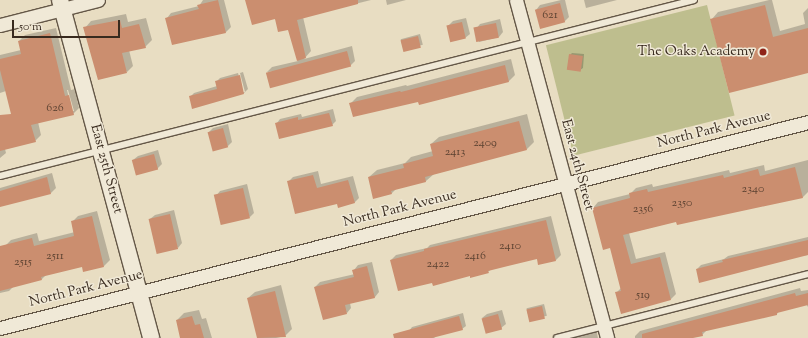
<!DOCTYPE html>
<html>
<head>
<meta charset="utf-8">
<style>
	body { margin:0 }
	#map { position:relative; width:808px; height:338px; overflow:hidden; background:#e8ddc2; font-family:"Sorts Mill Goudy",serif }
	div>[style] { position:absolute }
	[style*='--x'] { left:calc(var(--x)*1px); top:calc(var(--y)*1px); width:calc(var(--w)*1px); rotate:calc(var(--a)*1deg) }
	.green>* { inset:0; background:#bebe8e; transform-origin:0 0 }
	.shadow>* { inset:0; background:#0003; transform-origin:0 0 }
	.building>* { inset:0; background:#cb8e6f; transform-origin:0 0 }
	.roads { filter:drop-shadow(1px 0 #645747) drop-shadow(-1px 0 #645747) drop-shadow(0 1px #645747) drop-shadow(0 -1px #645747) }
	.service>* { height:6px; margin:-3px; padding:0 3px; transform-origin:3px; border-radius:3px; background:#f0e9d7 }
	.minor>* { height:13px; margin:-6.5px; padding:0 6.5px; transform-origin:6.5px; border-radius:6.5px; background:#f0e9d7 }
	.tertiary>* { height:16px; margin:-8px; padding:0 8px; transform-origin:8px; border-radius:8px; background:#f0e9d7 }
	.dots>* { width:11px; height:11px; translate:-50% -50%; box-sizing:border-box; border:2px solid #f0e9d7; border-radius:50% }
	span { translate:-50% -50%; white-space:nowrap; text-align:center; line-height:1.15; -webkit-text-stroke:3px #f0e9d7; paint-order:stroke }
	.number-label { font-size:12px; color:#5d4332 }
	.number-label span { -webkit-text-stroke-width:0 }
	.poi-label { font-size:14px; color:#382a1e }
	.right { translate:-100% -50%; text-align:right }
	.street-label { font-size:14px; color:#382a1e }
	.scale { position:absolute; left:12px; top:20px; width:108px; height:18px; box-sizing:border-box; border:2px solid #382a1e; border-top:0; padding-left:5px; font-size:12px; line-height:14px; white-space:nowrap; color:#382a1e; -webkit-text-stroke:3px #f0e9d7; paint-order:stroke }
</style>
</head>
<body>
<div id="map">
	<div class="green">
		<i style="left:707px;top:5px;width:114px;height:166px;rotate:76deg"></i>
	</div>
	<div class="shadow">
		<i style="clip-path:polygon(203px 0,224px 0,231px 27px,226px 32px,173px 44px,167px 18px,171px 13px,199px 6px)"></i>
		<i style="clip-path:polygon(246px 0,371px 0,303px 17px,311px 51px,304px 59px,352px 46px,355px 61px,351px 65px,267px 72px,272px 67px,298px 61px,288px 28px)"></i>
		<i style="clip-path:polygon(386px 0,406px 0,387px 5px)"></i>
		<i style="clip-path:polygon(561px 0,565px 0,569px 17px,565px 21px,536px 10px,540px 5px)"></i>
		<i style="clip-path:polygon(584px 0,617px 0,586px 8px)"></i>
		<i style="clip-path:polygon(769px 0,772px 0,780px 31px,805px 24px,803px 13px,808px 8px,808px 72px,712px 19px,718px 12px)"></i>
		<i style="clip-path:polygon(126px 14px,128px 22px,146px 18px,152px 40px,145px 47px,129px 50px,133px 66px,127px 72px,85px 28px,91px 21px)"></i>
		<i style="clip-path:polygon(466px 18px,470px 34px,465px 38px,448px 26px,453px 21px)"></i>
		<i style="clip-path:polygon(500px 19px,503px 32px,499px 37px,479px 42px,476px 29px,480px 24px)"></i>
		<i style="clip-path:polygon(evenodd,56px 28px,71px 90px,75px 89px,79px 108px,73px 114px,38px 122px,41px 135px,35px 141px,5px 149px,6px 153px,0 158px,0 136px,16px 132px,6px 91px,0 93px,0 55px,21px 50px,19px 41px,25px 35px,56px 28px,67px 90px,68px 90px,74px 111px,72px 111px,67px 90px)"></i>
		<i style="left:420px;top:34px;width:11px;height:20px;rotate:75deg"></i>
		<i style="clip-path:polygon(572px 53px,584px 54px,583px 68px,580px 70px,570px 55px)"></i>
		<i style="clip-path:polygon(511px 59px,515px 75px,509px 81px,420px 104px,419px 101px,351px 103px,357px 97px,406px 85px,407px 86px)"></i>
		<i style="clip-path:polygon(243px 72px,248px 89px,244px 93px,190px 97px,194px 93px,217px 86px,216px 82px,220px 78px,238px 73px,243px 92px,245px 92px,240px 73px)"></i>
		<i style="clip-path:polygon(333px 109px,336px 121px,332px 125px,277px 123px,280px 119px,301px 114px,302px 117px)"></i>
		<i style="clip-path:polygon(527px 114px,534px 142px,527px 149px,434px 174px,426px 181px,397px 188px,392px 193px,374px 198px,369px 177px,377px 170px,405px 163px,411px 157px,433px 151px,431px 144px,439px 137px)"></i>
		<i style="clip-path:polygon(228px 124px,232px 142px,228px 146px,208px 133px,213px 128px)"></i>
		<i style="clip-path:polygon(158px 150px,162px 164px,157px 169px,133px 160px,138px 156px)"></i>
		<i style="clip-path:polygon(808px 160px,808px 192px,803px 197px,677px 221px,629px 233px,636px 259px,665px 252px,676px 294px,671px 299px,616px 293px,621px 288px,611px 247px,593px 208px,598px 202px,630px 194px,636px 188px,652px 184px,653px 187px,729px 170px,730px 173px,764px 165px,765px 171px)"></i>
		<i style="clip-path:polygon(318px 171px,321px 184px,353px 176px,359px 198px,354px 203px,338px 202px,288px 182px,293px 177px)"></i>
		<i style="clip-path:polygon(52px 173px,56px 188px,51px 193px,0 206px,0 188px)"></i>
		<i style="clip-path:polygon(247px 184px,254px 213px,250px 217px,216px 196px,220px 191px)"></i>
		<i style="clip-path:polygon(174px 210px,182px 243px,178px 248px,150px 219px,155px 215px)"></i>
		<i style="clip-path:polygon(97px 211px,110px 260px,104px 266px,84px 271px,83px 266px,46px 275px,42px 279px,14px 286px,9px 291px,0 293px,0 251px,11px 240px,37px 233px,39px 241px,75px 232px,72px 222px,78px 216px)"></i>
		<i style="clip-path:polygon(551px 216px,561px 255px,556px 260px,539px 264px,537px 258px,491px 269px,488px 272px,433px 282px,391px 260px,396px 255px,427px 248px,430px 245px)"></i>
		<i style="clip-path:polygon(808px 237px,808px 255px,697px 269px,701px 265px,724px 259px,728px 256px)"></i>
		<i style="clip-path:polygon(372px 262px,379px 292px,375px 297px,350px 303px,351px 308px,347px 313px,315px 287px,320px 282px,355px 274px,354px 270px,358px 265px)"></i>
		<i style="clip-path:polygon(281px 285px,292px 329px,285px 336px,276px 338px,258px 338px,248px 298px,255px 292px)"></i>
		<i style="clip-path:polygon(800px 288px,801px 291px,808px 290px,808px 307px,806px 304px,779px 311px,777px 314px,707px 330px,702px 335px,689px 338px,635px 338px,635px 336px,640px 331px)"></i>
		<i style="left:544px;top:304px;width:12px;height:18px;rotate:76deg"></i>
		<i style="clip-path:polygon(199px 310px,202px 319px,206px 318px,212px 338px,181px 338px,177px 320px,184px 313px)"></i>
		<i style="clip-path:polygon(502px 310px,506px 324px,501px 328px,482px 318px,487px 314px)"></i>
		<i style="clip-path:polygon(463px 313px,466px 326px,462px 329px,436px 336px,434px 338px,410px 338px,409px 331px,412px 327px)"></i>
		<i style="clip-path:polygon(596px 329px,598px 338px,570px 338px,574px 335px)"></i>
	</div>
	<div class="building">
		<i style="clip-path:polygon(218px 0,226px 33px,172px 45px,165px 18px,199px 9px,197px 5px)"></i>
		<i style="clip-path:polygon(245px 0,358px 0,358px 4px,297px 20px,306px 58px,297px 61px,288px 30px,278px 32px,275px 19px,252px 25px)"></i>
		<i style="left:560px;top:3px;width:20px;height:26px;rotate:75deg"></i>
		<i style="clip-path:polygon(765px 5px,773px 37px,808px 28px,808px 73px,729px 93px,710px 19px)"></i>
		<i style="clip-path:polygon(120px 20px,122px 28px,139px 24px,146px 48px,122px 53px,127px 73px,98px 80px,83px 27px)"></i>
		<i style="left:462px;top:22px;width:17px;height:16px;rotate:77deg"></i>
		<i style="left:496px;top:23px;width:15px;height:23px;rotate:79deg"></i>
		<i style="clip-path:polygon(50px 33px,65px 96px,69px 95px,74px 115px,31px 125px,36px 142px,0 151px,0 115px,11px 114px,0 70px,0 59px,21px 54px,18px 41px)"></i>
		<i style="left:418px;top:36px;width:12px;height:18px;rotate:76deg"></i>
		<i style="left:347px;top:51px;width:16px;height:84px;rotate:75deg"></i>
		<i style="left:569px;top:54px;width:14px;height:16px;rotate:8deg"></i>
		<i style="clip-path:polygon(505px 65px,509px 82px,419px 105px,418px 102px,353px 117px,349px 103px,400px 91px,401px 92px)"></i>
		<i style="clip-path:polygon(240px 75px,244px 94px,192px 109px,189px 96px,217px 89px,215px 81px)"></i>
		<i style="clip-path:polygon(329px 113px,333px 126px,279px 139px,275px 123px,298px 117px,298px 120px)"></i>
		<i style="clip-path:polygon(519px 121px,527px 150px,425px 177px,426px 182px,391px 191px,392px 194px,373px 199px,368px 177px,404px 168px,403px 164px,433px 156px,430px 144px)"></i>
		<i style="left:223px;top:128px;width:20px;height:16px;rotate:75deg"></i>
		<i style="left:154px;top:154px;width:16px;height:23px;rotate:75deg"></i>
		<i style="clip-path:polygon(795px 167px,803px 198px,677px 225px,676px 222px,623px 235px,631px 264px,660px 257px,671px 300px,621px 314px,615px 292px,621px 291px,610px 248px,603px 250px,592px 208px,630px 198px,629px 193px,647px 189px,648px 192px,723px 175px,724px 178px,758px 169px,760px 176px)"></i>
		<i style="clip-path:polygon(313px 175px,317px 188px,348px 180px,355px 203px,338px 208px,337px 204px,295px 214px,287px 181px)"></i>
		<i style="clip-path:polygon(47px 177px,51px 194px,0 207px,0 191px)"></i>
		<i style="left:243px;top:188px;width:31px;height:30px;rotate:77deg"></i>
		<i style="left:170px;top:214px;width:36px;height:22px;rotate:77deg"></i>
		<i style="clip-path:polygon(92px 216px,104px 267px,83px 272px,82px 267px,41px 277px,42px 280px,0 291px,0 246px,32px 238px,34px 246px,74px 236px,71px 221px)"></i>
		<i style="clip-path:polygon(546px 220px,556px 261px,538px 265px,537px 259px,488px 271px,489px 273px,470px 278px,470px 276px,433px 286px,432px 283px,398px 291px,390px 260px,424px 251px,424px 249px)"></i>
		<i style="clip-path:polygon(808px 240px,808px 255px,699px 283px,696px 269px,723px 262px,722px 260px)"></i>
		<i style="clip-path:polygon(367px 266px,375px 298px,345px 305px,347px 314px,323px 320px,314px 287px,354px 277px,352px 270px)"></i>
		<i style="clip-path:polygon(275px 291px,286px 337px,257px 338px,247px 298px)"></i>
		<i style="clip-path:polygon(795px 293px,796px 296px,808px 293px,808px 305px,777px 313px,777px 315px,702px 332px,703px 336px,693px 338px,642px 338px,642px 334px)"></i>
		<i style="left:542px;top:306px;width:13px;height:16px;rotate:77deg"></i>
		<i style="left:498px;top:314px;width:16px;height:17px;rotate:75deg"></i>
		<i style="clip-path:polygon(192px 316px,195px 325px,200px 324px,204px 338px,180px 338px,176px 320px)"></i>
		<i style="clip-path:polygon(459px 316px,463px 330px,432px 338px,394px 338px,393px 334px)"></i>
	</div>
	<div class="roads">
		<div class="service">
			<i style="--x:0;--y:176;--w:716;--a:-14.23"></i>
			<i style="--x:557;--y:338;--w:259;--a:-14.3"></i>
		</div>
		<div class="minor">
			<i style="--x:516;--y:0;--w:350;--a:74.9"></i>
			<i style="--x:0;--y:25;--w:101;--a:-14.3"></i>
			<i style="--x:0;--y:328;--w:834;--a:-14.3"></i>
		</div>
		<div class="tertiary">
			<i style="--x:60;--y:0;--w:350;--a:74.9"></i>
		</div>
	</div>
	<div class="dots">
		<i style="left:763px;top:52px;background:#8f2418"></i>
	</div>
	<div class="number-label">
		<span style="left:550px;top:16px">621</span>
		<span style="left:55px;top:109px">626</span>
		<span style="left:485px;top:144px">2409</span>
		<span style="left:455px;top:153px">2413</span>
		<span style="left:753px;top:190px">2340</span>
		<span style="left:682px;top:204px">2350</span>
		<span style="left:643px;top:210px">2356</span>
		<span style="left:510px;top:247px">2410</span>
		<span style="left:55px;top:257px">2511</span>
		<span style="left:475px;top:257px">2416</span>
		<span style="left:23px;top:263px">2515</span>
		<span style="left:438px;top:265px">2422</span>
		<span style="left:643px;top:296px">519</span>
	</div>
	<div class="poi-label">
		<span class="right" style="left:755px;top:52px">The Oaks Academy</span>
	</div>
	<div class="street-label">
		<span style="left:714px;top:130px;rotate:-14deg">North Park Avenue</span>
		<span style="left:577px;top:165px;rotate:75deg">East 24th Street</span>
		<span style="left:106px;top:169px;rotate:75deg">East 25th Street</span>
		<span style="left:400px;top:209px;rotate:-14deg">North Park Avenue</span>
		<span style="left:86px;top:289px;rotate:-14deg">North Park Avenue</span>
	</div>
	<div class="scale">50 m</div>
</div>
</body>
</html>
